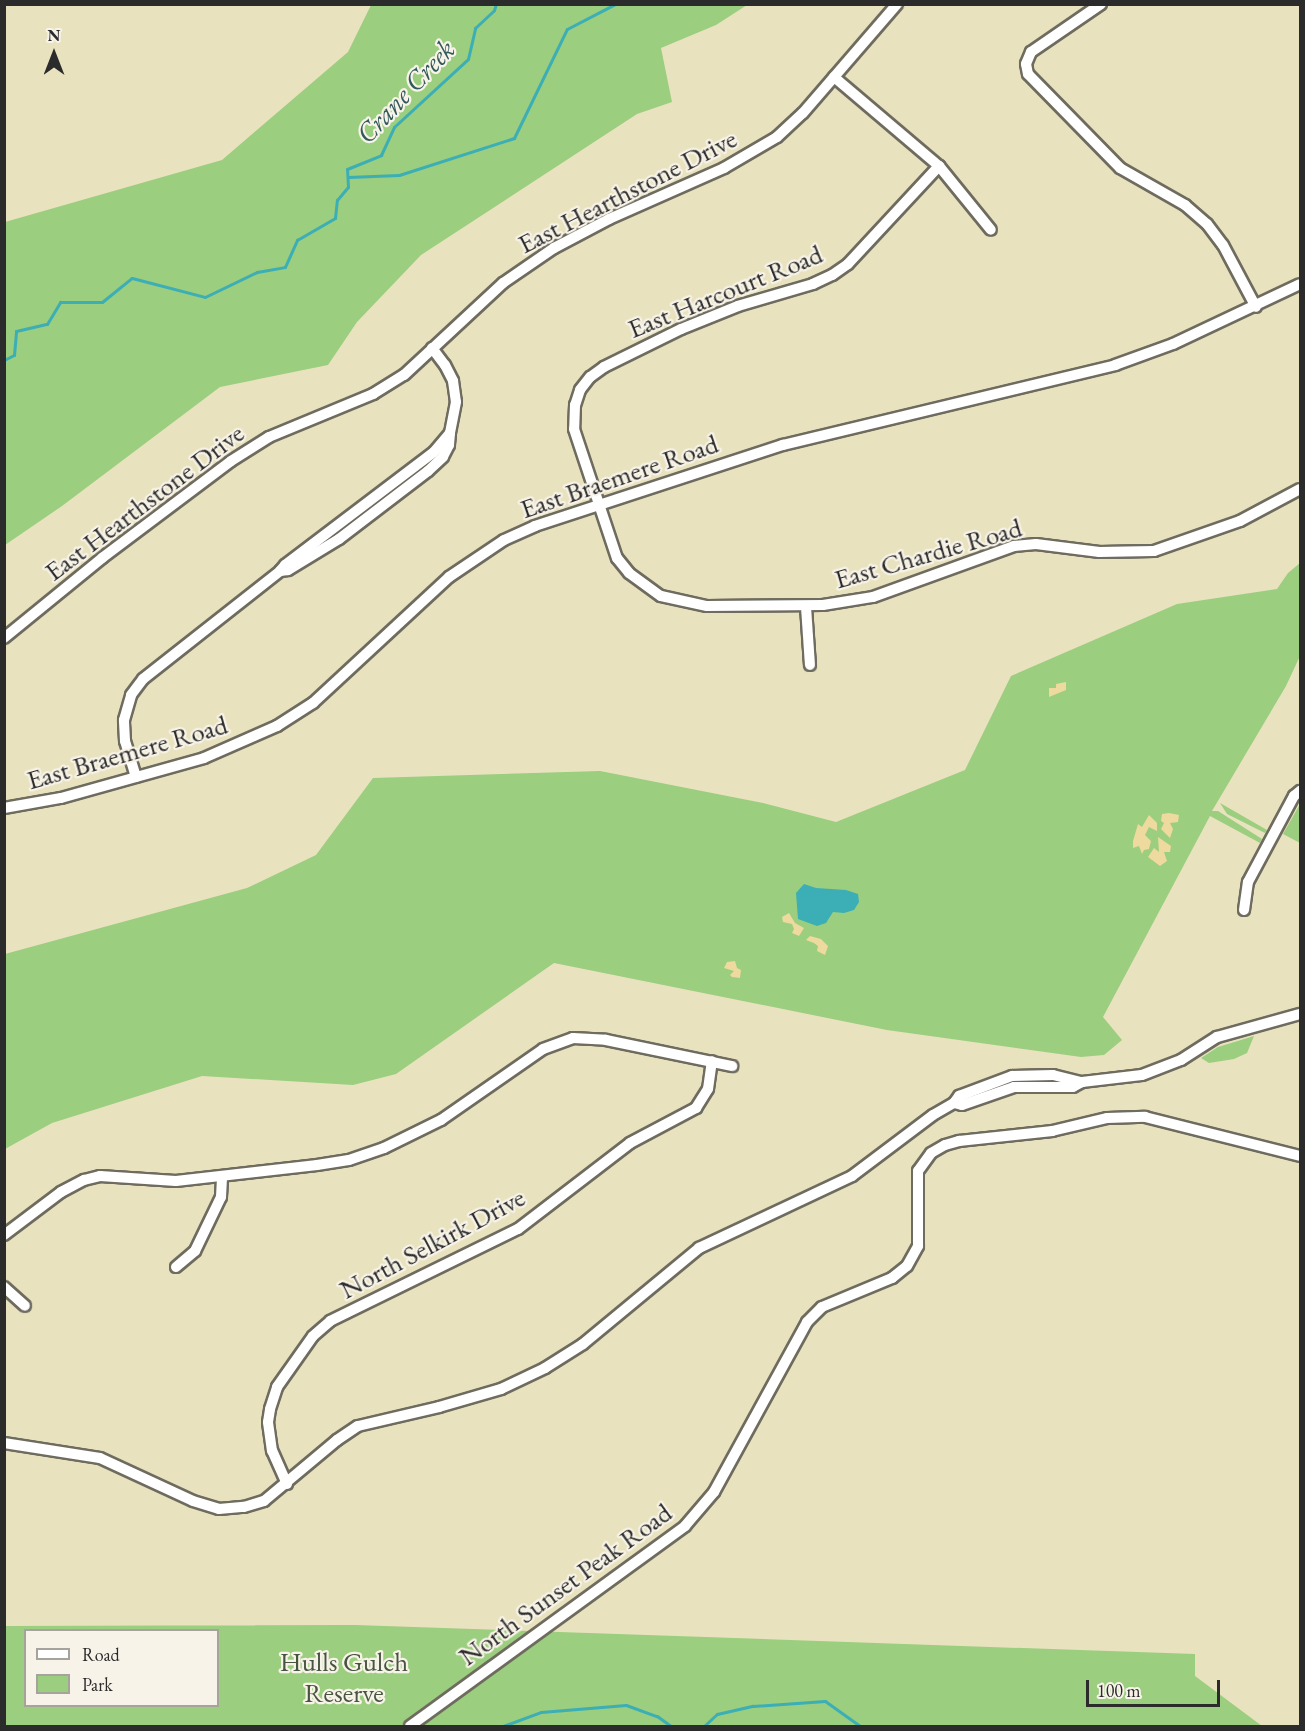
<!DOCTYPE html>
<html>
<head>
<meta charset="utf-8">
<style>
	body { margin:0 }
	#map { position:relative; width:1305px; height:1731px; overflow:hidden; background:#e9e2bf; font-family:"EB Garamond",serif }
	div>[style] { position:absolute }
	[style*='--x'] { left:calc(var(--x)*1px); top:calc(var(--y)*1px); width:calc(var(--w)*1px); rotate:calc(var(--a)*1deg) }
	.green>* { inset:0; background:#9bce7e }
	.sand>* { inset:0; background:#eeda9e }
	.water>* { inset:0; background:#3caeb5 }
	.stream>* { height:3px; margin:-1.5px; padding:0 1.5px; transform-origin:1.5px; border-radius:1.5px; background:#3caeb5 }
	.roads { filter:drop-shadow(2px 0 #6e6b5f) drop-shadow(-2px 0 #6e6b5f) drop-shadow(0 2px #6e6b5f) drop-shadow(0 -2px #6e6b5f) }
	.minor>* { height:10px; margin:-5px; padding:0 5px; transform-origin:5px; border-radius:5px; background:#fff }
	span { translate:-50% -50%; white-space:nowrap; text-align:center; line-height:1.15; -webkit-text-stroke:4.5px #f7f3e8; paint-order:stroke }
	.street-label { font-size:27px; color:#2b2b2b }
	.park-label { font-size:27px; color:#475440 }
	.water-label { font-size:28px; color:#31595b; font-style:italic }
	.frame { position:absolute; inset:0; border:6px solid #2b2b2b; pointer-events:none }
	.legend { position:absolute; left:24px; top:1629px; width:195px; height:78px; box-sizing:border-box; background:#f7f3e8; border:2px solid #a5a39c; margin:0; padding:8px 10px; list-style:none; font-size:18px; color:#2b2b2b }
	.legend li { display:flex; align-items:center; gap:12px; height:30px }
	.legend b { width:30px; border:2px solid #a5a39c }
	.north { position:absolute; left:24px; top:24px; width:60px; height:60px; -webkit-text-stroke:4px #f7f3e8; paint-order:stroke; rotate:0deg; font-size:16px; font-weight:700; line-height:24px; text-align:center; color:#2b2b2b }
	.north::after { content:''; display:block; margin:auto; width:21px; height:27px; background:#2b2b2b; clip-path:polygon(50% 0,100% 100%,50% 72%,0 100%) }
	.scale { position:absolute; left:1086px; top:1680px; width:134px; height:27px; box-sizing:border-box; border:3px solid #2b2b2b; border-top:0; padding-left:8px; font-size:18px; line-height:21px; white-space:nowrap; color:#2b2b2b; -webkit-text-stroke:4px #f7f3e8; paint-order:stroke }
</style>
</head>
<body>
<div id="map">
	<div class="green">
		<i style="clip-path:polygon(371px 5px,747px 5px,716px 25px,661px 48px,672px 102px,637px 114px,421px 255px,357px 322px,328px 365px,220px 387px,62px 506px,5px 545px,5px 222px,222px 160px,348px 52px)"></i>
		<i style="clip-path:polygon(1300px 563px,1300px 656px,1286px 686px,1212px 811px,1218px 811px,1262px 839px,1260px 843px,1210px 816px,1103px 1017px,1122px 1040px,1104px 1055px,1081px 1057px,887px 1030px,554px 963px,396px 1074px,353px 1085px,202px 1076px,52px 1123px,5px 1149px,5px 954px,247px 888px,316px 855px,373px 778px,600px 771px,763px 803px,836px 822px,965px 770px,1011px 676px,1177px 604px,1277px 589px,1288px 573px)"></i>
		<i style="clip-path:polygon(1220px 803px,1267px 830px,1265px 833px,1227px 814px)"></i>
		<i style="clip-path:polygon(1300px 804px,1300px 843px,1283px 834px)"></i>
		<i style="clip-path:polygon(1254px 1036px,1247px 1053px,1234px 1059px,1209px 1063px,1201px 1058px,1218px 1047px)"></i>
		<i style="clip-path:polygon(evenodd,355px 1625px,1195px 1654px,1195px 1676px,1262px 1726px,5px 1726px,4px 1626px,355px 1625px,26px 1630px,218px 1630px,218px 1706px,26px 1706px,26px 1630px)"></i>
	</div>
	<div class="sand">
		<i style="clip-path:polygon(1066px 682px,1066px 690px,1049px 697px,1049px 688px,1056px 688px,1056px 684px)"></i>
		<i style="clip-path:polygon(1169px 813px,1179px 815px,1178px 822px,1170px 823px,1173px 829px,1170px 838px,1161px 829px,1164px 823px,1161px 821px,1162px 814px)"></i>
		<i style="clip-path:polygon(1149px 815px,1157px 823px,1157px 831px,1149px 827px,1145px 835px,1151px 841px,1149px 849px,1144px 850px,1142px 854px,1139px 846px,1133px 848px,1133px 841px,1138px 824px,1142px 827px)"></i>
		<i style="clip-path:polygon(1158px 837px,1171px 846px,1170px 852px,1164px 852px,1167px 861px,1160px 866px,1148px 857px,1154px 848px,1159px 852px)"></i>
		<i style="clip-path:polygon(789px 913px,795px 923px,804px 928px,799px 936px,792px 933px,794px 929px,792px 924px,783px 922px,782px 917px)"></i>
		<i style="clip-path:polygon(810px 936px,821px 939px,828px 946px,825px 955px,817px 951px,818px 946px,814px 943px,806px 940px)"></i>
		<i style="clip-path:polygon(735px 961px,737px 968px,741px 970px,740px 978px,732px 977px,730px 975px,734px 971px,724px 968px,727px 962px)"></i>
	</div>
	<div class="water">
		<i style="clip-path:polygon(804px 884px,816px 888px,846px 890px,858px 894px,859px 902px,854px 910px,844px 913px,833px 912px,826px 923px,817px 926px,798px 919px,796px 893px)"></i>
	</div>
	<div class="stream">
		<i style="--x:348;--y:177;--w:51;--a:-2.2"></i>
		<i style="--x:399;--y:175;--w:121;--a:-17.8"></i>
		<i style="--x:514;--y:138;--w:121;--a:-64.1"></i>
		<i style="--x:567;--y:29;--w:54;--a:-27.5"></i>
		<i style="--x:4;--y:360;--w:11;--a:-27"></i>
		<i style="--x:14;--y:355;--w:24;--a:-85"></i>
		<i style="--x:16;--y:331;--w:32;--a:-13"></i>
		<i style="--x:47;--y:324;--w:26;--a:-59"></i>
		<i style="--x:60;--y:302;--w:42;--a:0"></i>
		<i style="--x:102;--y:302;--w:38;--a:-39"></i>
		<i style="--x:132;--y:278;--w:75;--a:14.6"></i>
		<i style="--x:205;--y:297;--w:58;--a:-25.7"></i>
		<i style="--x:257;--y:272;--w:28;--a:-10"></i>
		<i style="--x:285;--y:267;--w:30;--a:-66"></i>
		<i style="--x:297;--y:240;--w:44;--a:-30.1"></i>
		<i style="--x:335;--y:218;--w:18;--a:-84"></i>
		<i style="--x:337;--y:200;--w:17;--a:-50"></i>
		<i style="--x:348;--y:187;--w:18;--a:-93"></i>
		<i style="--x:347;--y:169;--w:37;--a:-22"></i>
		<i style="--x:381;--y:155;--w:31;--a:-65"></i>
		<i style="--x:394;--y:127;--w:100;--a:-42.6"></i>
		<i style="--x:468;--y:59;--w:32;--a:-77"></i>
		<i style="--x:475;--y:28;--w:26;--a:-43"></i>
		<i style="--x:494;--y:10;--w:6;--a:-72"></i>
		<i style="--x:503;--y:1726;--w:40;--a:-20.2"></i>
		<i style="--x:541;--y:1712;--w:85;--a:-4.7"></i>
		<i style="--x:626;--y:1705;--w:33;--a:20"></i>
		<i style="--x:657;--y:1716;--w:17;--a:36"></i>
		<i style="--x:704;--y:1726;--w:18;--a:-43"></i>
		<i style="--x:717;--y:1714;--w:37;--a:-13"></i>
		<i style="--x:753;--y:1706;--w:72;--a:-4"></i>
		<i style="--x:825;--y:1701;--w:43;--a:35.5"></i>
	</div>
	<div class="roads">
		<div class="minor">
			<i style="--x:1101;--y:4;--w:85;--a:145.6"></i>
			<i style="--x:1031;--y:52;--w:13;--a:113"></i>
			<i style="--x:1026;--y:64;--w:10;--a:79"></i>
			<i style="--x:1028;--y:74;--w:132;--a:45.6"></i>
			<i style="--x:1120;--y:168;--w:75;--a:29.6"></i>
			<i style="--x:1185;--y:205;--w:29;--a:41"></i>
			<i style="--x:1207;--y:224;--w:26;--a:53"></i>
			<i style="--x:1223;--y:245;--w:70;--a:62"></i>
			<i style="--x:834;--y:77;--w:138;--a:40.3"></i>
			<i style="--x:939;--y:166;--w:82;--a:50.9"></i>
			<i style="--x:939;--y:166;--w:134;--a:132.9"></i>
			<i style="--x:848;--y:264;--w:19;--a:145"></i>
			<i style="--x:832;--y:275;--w:21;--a:155"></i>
			<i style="--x:813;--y:284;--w:78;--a:163.7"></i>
			<i style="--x:738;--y:306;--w:61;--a:158"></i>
			<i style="--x:681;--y:329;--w:86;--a:153.7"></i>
			<i style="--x:604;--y:367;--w:17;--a:144"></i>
			<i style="--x:590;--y:377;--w:16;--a:128"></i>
			<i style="--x:580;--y:390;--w:16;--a:108"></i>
			<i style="--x:575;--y:405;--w:24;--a:92"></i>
			<i style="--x:574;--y:429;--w:136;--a:71.6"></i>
			<i style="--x:617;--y:558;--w:19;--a:51"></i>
			<i style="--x:629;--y:573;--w:39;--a:36"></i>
			<i style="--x:661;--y:596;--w:47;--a:12.3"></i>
			<i style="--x:707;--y:606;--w:116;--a:-0.5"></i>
			<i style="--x:823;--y:605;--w:51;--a:-9.1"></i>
			<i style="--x:873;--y:597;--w:150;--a:-19.9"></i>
			<i style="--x:1014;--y:546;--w:22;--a:-5"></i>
			<i style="--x:1036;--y:544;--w:64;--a:7.2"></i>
			<i style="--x:1099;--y:552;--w:55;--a:-1"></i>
			<i style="--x:1154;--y:551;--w:91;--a:-19.2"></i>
			<i style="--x:1240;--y:521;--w:68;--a:-28.1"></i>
			<i style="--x:432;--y:348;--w:21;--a:53"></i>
			<i style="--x:445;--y:365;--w:18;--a:63"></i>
			<i style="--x:453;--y:381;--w:21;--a:82"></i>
			<i style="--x:456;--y:402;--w:32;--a:101"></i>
			<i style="--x:806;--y:607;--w:58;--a:86.1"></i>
			<i style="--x:4;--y:638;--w:127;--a:-39.2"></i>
			<i style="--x:102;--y:558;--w:161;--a:-36.9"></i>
			<i style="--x:231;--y:461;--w:45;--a:-32.3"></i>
			<i style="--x:269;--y:437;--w:113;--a:-22.5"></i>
			<i style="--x:373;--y:394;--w:36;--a:-32"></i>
			<i style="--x:404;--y:375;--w:135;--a:-42.9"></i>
			<i style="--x:503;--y:283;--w:62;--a:-34.5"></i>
			<i style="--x:554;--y:248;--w:62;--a:-27.8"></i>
			<i style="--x:609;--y:219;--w:126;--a:-23.9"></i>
			<i style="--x:724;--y:168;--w:61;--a:-30.3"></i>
			<i style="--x:777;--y:137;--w:35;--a:-43"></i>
			<i style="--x:803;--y:113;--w:144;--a:-49.2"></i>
			<i style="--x:136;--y:777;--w:38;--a:-107"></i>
			<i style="--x:125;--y:741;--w:21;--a:-93"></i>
			<i style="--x:124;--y:720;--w:26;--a:-74"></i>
			<i style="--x:131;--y:695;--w:20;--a:-53"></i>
			<i style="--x:143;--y:679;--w:174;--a:-38.2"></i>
			<i style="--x:280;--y:571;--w:8;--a:-50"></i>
			<i style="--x:285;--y:565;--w:187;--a:-37.2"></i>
			<i style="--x:434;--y:452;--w:25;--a:-50"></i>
			<i style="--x:450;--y:433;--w:12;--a:95"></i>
			<i style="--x:449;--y:445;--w:13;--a:117"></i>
			<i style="--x:443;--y:457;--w:21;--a:137"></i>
			<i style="--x:428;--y:471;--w:112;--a:142.6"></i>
			<i style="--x:339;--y:539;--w:60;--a:148.7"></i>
			<i style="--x:288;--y:570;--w:8;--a:173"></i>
			<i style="--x:4;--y:808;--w:58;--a:-10"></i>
			<i style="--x:61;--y:798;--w:148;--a:-15.6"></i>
			<i style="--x:204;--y:758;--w:80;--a:-23.7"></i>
			<i style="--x:277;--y:726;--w:43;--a:-32.6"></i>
			<i style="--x:313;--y:703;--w:185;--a:-42.8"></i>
			<i style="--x:449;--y:577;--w:66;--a:-33.9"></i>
			<i style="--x:504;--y:540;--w:34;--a:-24"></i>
			<i style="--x:535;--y:526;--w:261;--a:-18.1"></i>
			<i style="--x:783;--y:445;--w:342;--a:-13.5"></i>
			<i style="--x:1115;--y:365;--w:62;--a:-19.9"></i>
			<i style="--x:1173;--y:344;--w:140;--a:-25.3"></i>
			<i style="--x:1244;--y:910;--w:28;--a:-82"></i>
			<i style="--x:1248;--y:882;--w:98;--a:-61.9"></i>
			<i style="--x:1294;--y:796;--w:8;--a:-40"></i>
			<i style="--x:954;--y:1103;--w:8;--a:14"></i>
			<i style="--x:962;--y:1105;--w:55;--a:-19.1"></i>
			<i style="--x:1014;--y:1087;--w:59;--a:0"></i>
			<i style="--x:1073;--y:1087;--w:10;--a:-29"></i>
			<i style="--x:1082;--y:1082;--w:60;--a:-6.7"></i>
			<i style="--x:1142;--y:1075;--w:42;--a:-21"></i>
			<i style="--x:1181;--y:1060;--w:43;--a:-32.6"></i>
			<i style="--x:1217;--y:1037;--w:86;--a:-15.5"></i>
			<i style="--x:4;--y:1235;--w:71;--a:-37"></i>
			<i style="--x:61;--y:1192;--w:26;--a:-28"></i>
			<i style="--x:84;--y:1180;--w:16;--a:-14"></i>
			<i style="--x:100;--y:1176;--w:76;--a:3.8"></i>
			<i style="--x:176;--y:1181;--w:142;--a:-6.5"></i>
			<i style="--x:317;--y:1165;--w:32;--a:-9"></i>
			<i style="--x:349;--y:1160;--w:37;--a:-19"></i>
			<i style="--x:384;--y:1148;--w:64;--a:-26.2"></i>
			<i style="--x:441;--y:1120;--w:124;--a:-34.8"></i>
			<i style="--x:543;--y:1049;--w:32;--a:-20"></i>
			<i style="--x:573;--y:1038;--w:33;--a:3"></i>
			<i style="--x:606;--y:1040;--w:129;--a:11.7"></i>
			<i style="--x:176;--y:1267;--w:25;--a:-40"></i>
			<i style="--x:195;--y:1251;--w:60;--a:-64.3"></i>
			<i style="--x:221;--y:1197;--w:20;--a:-87"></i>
			<i style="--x:4;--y:1287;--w:28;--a:42"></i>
			<i style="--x:4;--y:1443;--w:97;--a:8.9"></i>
			<i style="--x:100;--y:1458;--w:102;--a:24.8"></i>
			<i style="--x:193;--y:1501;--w:27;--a:17"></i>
			<i style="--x:219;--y:1509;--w:25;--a:-5"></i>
			<i style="--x:244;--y:1507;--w:21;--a:-17"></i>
			<i style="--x:264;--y:1501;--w:95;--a:-39.9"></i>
			<i style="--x:337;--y:1440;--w:25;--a:-34"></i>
			<i style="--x:358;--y:1426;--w:83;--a:-13.2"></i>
			<i style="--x:439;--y:1407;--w:65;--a:-16.2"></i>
			<i style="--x:501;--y:1389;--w:49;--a:-25.5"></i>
			<i style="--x:545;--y:1368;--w:45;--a:-32.3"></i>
			<i style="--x:583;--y:1344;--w:151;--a:-39.6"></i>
			<i style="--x:699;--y:1248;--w:169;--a:-25.2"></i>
			<i style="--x:852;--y:1176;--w:101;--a:-37"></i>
			<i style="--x:933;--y:1115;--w:24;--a:-30"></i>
			<i style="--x:954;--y:1103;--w:9;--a:-54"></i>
			<i style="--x:959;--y:1096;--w:57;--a:-20.7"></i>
			<i style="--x:1012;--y:1076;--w:41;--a:-1.4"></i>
			<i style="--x:1053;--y:1075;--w:30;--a:14"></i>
			<i style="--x:287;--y:1484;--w:36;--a:-114"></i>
			<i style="--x:272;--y:1451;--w:29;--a:-98"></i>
			<i style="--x:268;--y:1422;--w:13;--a:-81"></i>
			<i style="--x:270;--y:1409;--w:23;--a:-72"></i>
			<i style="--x:277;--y:1387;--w:62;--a:-54.8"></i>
			<i style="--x:313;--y:1336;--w:23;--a:-41"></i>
			<i style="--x:330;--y:1321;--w:209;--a:-26.1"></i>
			<i style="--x:518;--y:1229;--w:141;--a:-37.5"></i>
			<i style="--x:630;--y:1143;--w:75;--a:-27.9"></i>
			<i style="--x:696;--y:1108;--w:22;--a:-58"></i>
			<i style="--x:708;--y:1089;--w:28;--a:-82"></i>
			<i style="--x:410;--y:1726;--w:340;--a:-36"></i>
			<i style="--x:685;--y:1526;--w:45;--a:-49.5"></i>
			<i style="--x:714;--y:1492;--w:194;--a:-61.3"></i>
			<i style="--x:807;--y:1322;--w:21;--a:-45"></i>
			<i style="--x:822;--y:1307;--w:76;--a:-22.5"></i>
			<i style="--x:892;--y:1278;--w:19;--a:-39"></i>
			<i style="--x:907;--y:1266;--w:23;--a:-61"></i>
			<i style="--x:918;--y:1246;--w:75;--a:-90"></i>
			<i style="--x:918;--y:1171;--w:22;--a:-54"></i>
			<i style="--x:931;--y:1153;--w:16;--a:-30"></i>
			<i style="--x:945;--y:1145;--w:15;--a:-16"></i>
			<i style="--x:959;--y:1141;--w:94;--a:-6.1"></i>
			<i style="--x:1052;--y:1131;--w:57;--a:-13.3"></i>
			<i style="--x:1107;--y:1118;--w:38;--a:-2"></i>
			<i style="--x:1145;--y:1117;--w:160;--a:14.1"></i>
		</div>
	</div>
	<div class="street-label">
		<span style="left:627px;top:191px;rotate:-27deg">East Hearthstone Drive</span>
		<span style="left:725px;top:291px;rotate:-22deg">East Harcourt Road</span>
		<span style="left:619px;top:476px;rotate:-19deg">East Braemere Road</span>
		<span style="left:144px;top:502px;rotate:-37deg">East Hearthstone Drive</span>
		<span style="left:928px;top:553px;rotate:-16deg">East Chardie Road</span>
		<span style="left:127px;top:752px;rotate:-16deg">East Braemere Road</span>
		<span style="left:432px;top:1243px;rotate:-28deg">North Selkirk Drive</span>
		<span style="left:565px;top:1584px;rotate:-36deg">North Sunset Peak Road</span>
	</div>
	<div class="park-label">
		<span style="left:344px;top:1677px">Hulls Gulch<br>Reserve</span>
	</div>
	<div class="water-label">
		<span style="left:405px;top:91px;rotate:-47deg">Crane Creek</span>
	</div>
	<div class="frame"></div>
	<ul class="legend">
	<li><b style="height:8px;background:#fff"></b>Road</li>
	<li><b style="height:16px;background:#9bce7e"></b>Park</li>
	</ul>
	<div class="north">N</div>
	<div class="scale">100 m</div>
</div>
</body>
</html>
